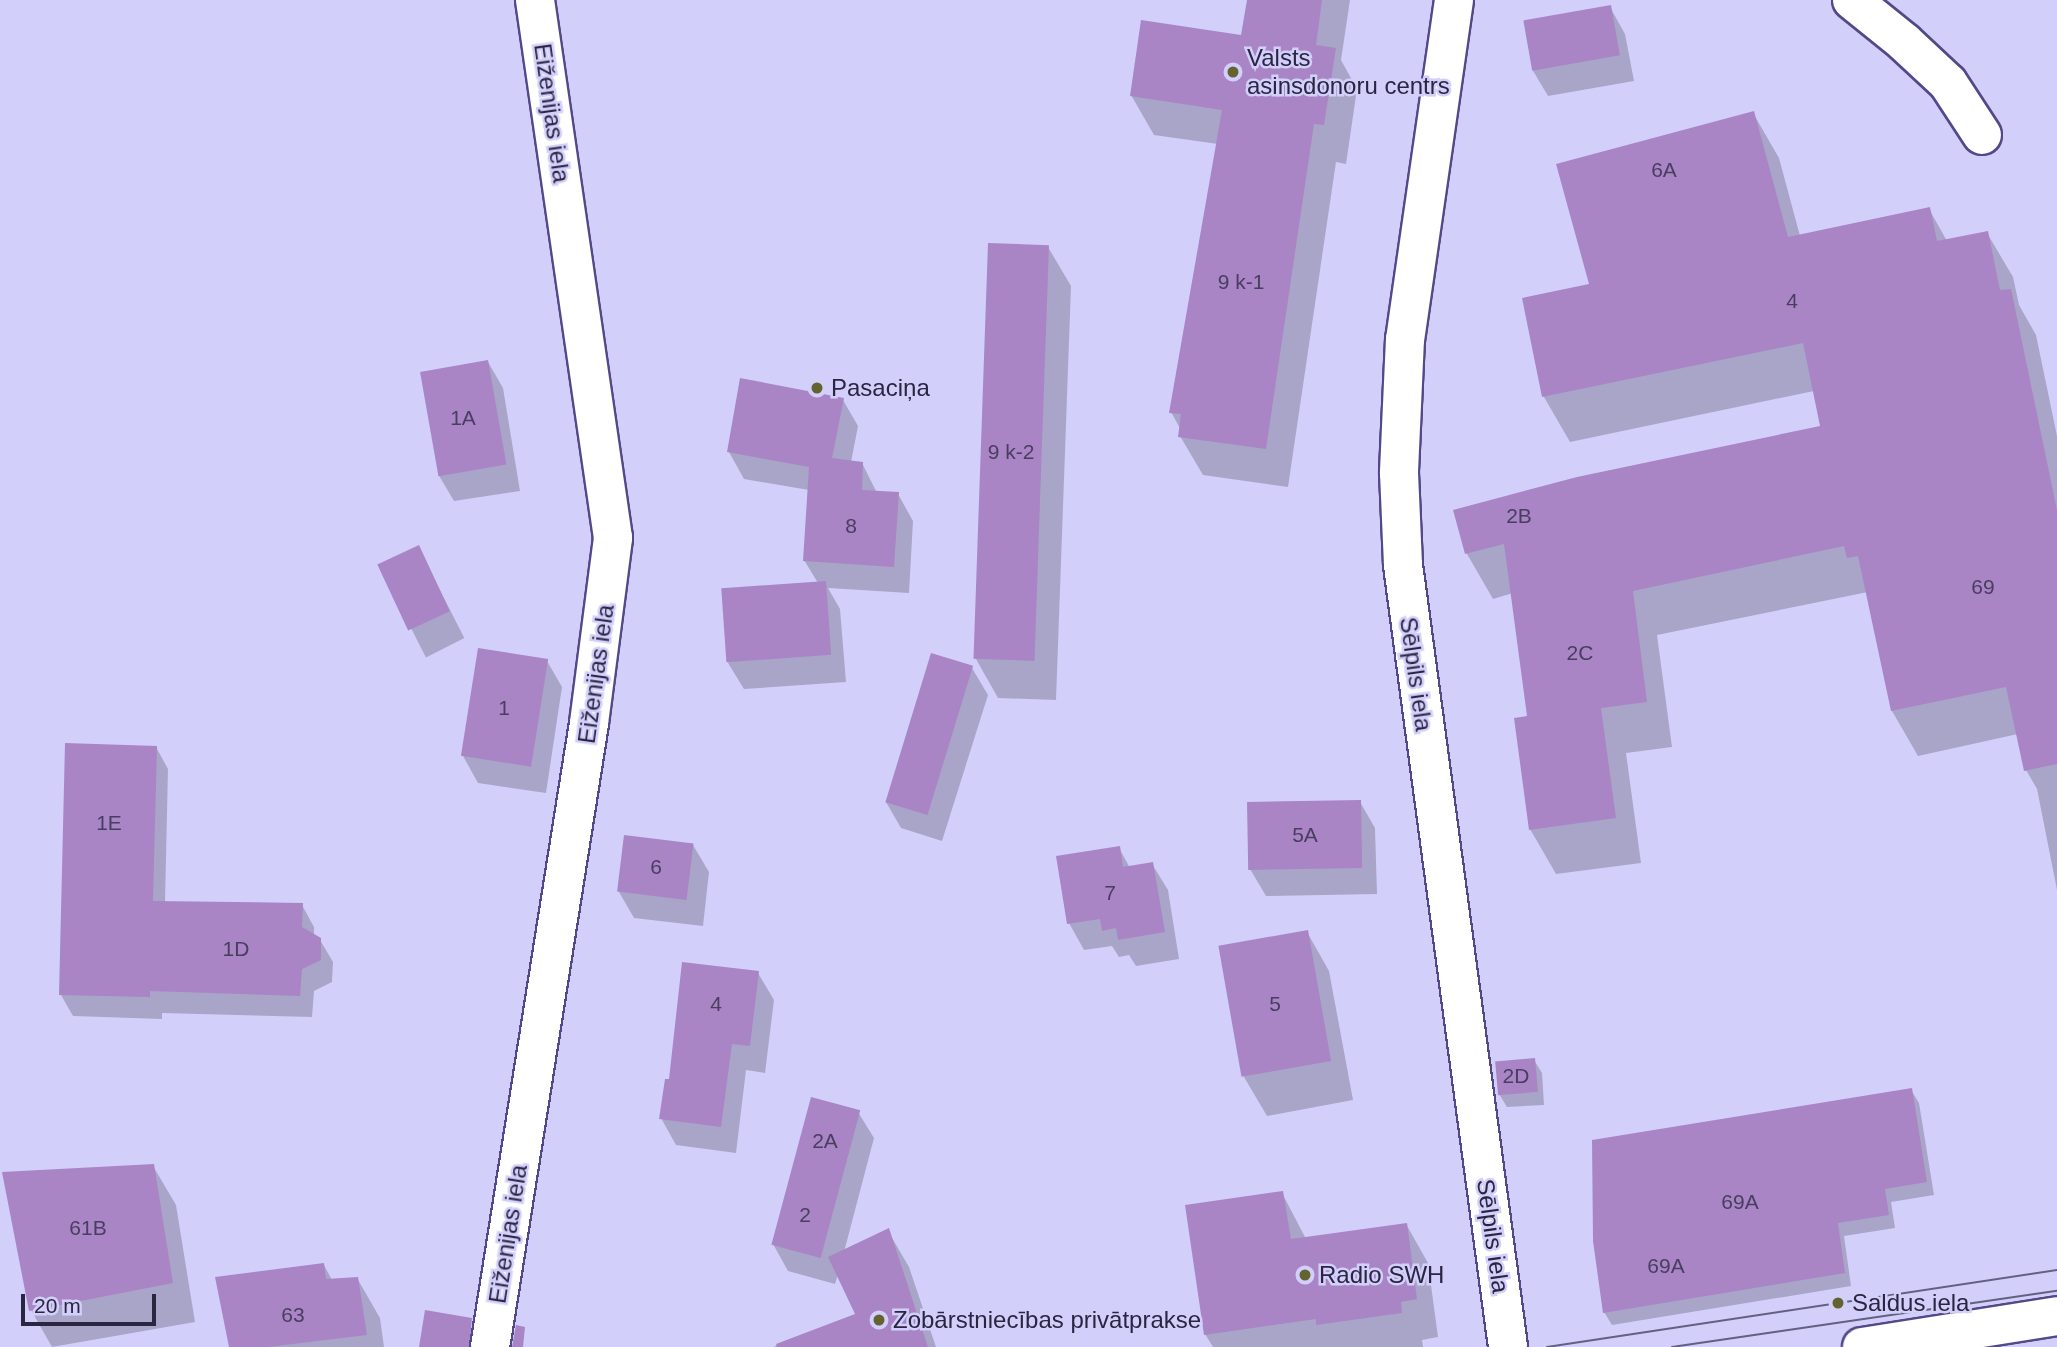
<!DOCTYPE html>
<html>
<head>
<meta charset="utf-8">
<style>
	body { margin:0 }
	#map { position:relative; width:2057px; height:1347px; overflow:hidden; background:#d3cffb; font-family:Arial,sans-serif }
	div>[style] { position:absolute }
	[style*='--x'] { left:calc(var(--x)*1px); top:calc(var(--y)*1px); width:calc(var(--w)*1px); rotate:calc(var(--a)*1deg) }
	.shadow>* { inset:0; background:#0003; transform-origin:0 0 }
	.building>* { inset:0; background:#a985c5; transform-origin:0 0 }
	.roads { filter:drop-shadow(2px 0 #544988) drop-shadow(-2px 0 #544988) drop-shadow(0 2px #544988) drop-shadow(0 -2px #544988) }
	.minor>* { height:38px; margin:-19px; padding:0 19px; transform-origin:19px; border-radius:19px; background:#fff }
	.tram>* { height:2px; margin:-1px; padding:0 1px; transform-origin:1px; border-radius:1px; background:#656082 }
	.dots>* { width:19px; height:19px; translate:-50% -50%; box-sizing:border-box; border:4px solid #d3cffb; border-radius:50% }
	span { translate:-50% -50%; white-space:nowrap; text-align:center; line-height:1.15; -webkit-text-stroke:5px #d3cffb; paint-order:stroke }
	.number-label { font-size:21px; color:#4a3d62 }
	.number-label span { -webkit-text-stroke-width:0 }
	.poi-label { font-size:24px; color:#2a2541 }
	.left { translate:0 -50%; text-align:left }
	.street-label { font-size:24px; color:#2a2541 }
	.scale { position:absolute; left:21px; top:1294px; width:135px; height:32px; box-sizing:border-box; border:4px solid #2a2541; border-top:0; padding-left:9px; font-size:21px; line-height:24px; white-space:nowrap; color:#2a2541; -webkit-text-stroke:5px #d3cffb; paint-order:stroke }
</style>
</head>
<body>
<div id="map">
	<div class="shadow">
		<i style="clip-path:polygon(1248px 0,1350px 0,1341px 60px,1357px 89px,1346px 164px,1336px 162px,1288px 487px,1203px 475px,1180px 436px,1181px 430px,1171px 412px,1218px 144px,1154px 135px,1131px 95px,1243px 37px)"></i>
		<i style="clip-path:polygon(1610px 7px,1625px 34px,1634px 81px,1548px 96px,1532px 69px)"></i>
		<i style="clip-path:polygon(1753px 113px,1779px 158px,1800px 236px,1929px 209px,1947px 241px,1987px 233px,2013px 277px,2019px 305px,2036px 335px,2057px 436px,2057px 890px,2037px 789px,2026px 770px,2018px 734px,1918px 756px,1892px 711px,1868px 592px,1657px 635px,1672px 747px,1626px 753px,1641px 863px,1556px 874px,1530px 829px,1529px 717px,1513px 593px,1493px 599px,1467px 554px,1456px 511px,1822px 427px,1814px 391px,1570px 442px,1544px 397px,1524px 299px,1591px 285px)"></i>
		<i style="clip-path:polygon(1048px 247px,1071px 286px,1056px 700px,998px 698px,976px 659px)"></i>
		<i style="clip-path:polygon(488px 362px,503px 388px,520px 491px,454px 501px,438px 474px)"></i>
		<i style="clip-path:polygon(843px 400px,858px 426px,851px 462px,862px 463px,877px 493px,898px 494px,913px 521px,909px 593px,828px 588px,840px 609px,846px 682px,744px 689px,728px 663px,818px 583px,804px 560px,809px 490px,744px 479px,729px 452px)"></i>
		<i style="left:418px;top:547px;width:102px;height:43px;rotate:63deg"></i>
		<i style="clip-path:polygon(547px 661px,562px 687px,546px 793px,478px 783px,463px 756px)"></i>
		<i style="clip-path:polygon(972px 668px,988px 695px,942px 841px,901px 828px,886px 802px)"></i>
		<i style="clip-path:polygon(156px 747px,168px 769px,165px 903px,302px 905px,314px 927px,314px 936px,320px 940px,333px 962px,332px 982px,314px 991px,312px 1017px,162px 1013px,162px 1019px,73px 1016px,61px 995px)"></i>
		<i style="clip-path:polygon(1360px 802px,1375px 828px,1377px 894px,1266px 896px,1250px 869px)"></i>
		<i style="clip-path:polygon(693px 845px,709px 872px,703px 926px,634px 918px,619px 892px)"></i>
		<i style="clip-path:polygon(1119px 848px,1130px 868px,1152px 864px,1168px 890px,1179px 959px,1136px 966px,1129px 955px,1119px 957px,1112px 946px,1084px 950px,1069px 923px)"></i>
		<i style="clip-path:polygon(1307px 932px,1329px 971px,1353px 1100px,1267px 1116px,1244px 1077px)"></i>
		<i style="clip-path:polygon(758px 973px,774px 1000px,765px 1073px,746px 1070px,736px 1153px,676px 1145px,661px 1118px,670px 1081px)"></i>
		<i style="clip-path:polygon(1534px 1060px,1542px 1073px,1544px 1105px,1507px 1107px,1499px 1094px)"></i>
		<i style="clip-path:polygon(1911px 1090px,1919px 1103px,1934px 1195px,1891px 1202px,1895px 1228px,1844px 1236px,1851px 1286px,1612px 1325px,1604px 1312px)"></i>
		<i style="clip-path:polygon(858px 1112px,874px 1138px,844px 1252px,888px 1231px,909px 1267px,936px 1347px,773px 1347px,857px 1315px,838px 1274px,835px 1284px,788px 1271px,773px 1244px)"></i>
		<i style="clip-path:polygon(153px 1166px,176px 1205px,195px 1322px,52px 1347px,31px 1310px)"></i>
		<i style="clip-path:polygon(1282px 1193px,1306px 1239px,1406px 1224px,1428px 1263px,1438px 1337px,1422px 1340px,1423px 1347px,1213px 1347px,1205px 1334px)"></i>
		<i style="clip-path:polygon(324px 1265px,332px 1280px,357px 1278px,380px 1318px,384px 1347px,230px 1347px)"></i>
		<i style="clip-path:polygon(467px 1319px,474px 1332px,472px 1347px,421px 1347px)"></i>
	</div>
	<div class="building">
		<i style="clip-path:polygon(1247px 0,1322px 0,1316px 45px,1336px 48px,1324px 125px,1314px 124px,1266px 449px,1178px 437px,1181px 414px,1169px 413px,1222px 110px,1130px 96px,1141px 20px,1241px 35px)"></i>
		<i style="left:1611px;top:5px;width:51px;height:89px;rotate:80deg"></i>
		<i style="clip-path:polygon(1754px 111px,1788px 237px,1930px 207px,1937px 241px,1988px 231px,2000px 290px,2011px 289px,2057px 510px,2057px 764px,2024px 771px,2006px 687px,1891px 711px,1858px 556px,1847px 558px,1844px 546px,1633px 591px,1647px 702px,1601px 708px,1616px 818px,1529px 830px,1514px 718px,1527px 716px,1504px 544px,1465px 554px,1453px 510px,1577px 477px,1820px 426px,1803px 343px,1542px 397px,1522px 298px,1589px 284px,1556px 164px)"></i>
		<i style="left:988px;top:243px;width:61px;height:416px;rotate:2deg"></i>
		<i style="left:488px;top:360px;width:106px;height:69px;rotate:80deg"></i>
		<i style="clip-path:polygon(740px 378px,844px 398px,832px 458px,863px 462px,862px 490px,899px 492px,894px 567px,803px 561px,809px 467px,727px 452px)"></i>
		<i style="left:419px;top:545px;width:73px;height:46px;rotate:65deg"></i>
		<i style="left:826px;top:581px;width:74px;height:105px;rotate:86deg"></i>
		<i style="left:478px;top:648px;width:71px;height:109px;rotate:9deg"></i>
		<i style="left:931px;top:653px;width:44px;height:156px;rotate:17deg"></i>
		<i style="clip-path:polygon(65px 743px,157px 746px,153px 901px,303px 903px,302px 927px,321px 938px,321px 960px,302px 969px,300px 996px,150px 991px,150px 997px,59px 995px)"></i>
		<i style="left:1361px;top:800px;width:68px;height:114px;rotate:89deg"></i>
		<i style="left:624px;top:835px;width:70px;height:57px;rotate:7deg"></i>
		<i style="clip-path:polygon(1120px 846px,1123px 867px,1153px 862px,1165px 932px,1118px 940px,1116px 928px,1102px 931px,1100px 919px,1067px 924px,1056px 856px)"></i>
		<i style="left:1308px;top:930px;width:133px;height:91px;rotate:80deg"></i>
		<i style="clip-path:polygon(682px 962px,759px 971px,750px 1046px,732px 1044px,721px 1127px,659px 1119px,665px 1079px,669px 1079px)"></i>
		<i style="left:1535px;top:1058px;width:34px;height:40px;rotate:85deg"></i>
		<i style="clip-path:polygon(1912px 1088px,1927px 1182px,1885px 1189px,1889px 1215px,1838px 1223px,1845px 1273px,1603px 1313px,1593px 1241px,1592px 1140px)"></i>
		<i style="left:811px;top:1097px;width:51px;height:153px;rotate:15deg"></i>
		<i style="clip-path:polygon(154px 1164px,173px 1283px,29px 1311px,2px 1172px)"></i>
		<i style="clip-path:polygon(1283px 1191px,1291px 1239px,1407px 1223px,1417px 1299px,1401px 1302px,1402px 1313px,1316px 1325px,1316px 1319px,1204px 1335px,1185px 1205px)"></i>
		<i style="clip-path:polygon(889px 1228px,928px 1347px,777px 1347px,776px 1344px,855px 1314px,828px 1257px)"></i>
		<i style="clip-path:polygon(324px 1263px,326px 1279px,358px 1277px,367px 1335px,268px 1347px,229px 1347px,215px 1277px)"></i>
		<i style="clip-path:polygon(425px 1310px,472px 1318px,469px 1347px,419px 1347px)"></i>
		<i style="clip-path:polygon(516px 1325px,525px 1327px,523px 1347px,512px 1347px)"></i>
	</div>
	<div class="roads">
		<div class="minor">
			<i style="--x:1454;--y:0;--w:343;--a:98.2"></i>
			<i style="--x:1405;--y:339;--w:134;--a:92.6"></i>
			<i style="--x:1399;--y:473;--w:92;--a:87.5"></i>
			<i style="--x:1403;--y:565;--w:789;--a:82.35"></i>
			<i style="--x:1852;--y:0;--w:67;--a:38.9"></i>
			<i style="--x:1904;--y:42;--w:60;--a:43"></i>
			<i style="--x:1948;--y:83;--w:62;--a:56.8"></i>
			<i style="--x:490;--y:1347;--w:632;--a:-80.98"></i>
			<i style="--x:589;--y:723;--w:187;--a:-82.6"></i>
			<i style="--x:613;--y:538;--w:544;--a:-98.25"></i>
			<i style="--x:1862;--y:1347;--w:197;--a:-9"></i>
		</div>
	</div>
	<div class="tram">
		<i style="--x:1547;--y:1347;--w:516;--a:-8.59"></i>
		<i style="--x:1672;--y:1347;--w:389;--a:-8.3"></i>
	</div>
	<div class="dots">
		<i style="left:1233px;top:72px;background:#636330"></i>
		<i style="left:817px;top:388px;background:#636330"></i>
		<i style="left:1305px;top:1275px;background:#636330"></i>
		<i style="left:1838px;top:1303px;background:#636330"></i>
		<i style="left:879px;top:1320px;background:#636330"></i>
	</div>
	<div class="number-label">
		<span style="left:1664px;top:170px">6A</span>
		<span style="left:1241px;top:282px">9 k-1</span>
		<span style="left:1792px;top:301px">4</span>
		<span style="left:463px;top:418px">1A</span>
		<span style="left:1011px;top:452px">9 k-2</span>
		<span style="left:1519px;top:516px">2B</span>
		<span style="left:851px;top:526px">8</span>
		<span style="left:1983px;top:587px">69</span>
		<span style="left:1580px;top:653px">2C</span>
		<span style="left:504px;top:708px">1</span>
		<span style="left:109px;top:823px">1E</span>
		<span style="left:1305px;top:835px">5A</span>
		<span style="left:656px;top:867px">6</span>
		<span style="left:1110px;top:893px">7</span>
		<span style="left:236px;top:949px">1D</span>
		<span style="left:716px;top:1004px">4</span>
		<span style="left:1275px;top:1004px">5</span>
		<span style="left:1516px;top:1076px">2D</span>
		<span style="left:825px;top:1141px">2A</span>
		<span style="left:1740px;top:1202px">69A</span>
		<span style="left:805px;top:1215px">2</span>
		<span style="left:88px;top:1228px">61B</span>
		<span style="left:1666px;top:1266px">69A</span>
		<span style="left:293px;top:1315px">63</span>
	</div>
	<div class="poi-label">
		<span class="left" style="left:1247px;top:72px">Valsts<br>asinsdonoru centrs</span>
		<span class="left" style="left:831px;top:388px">Pasaciņa</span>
		<span class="left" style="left:1319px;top:1275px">Radio SWH</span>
		<span class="left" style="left:1852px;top:1303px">Saldus iela</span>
		<span class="left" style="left:893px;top:1320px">Zobārstniecības privātprakse</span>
	</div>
	<div class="street-label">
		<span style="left:552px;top:113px;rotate:82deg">Eiženijas iela</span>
		<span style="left:596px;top:674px;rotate:-82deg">Eiženijas iela</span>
		<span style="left:1416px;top:674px;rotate:82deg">Sēlpils iela</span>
		<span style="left:508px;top:1234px;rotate:-81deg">Eiženijas iela</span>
		<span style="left:1493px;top:1236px;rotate:82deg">Sēlpils iela</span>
	</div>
	<div class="scale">20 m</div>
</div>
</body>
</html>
